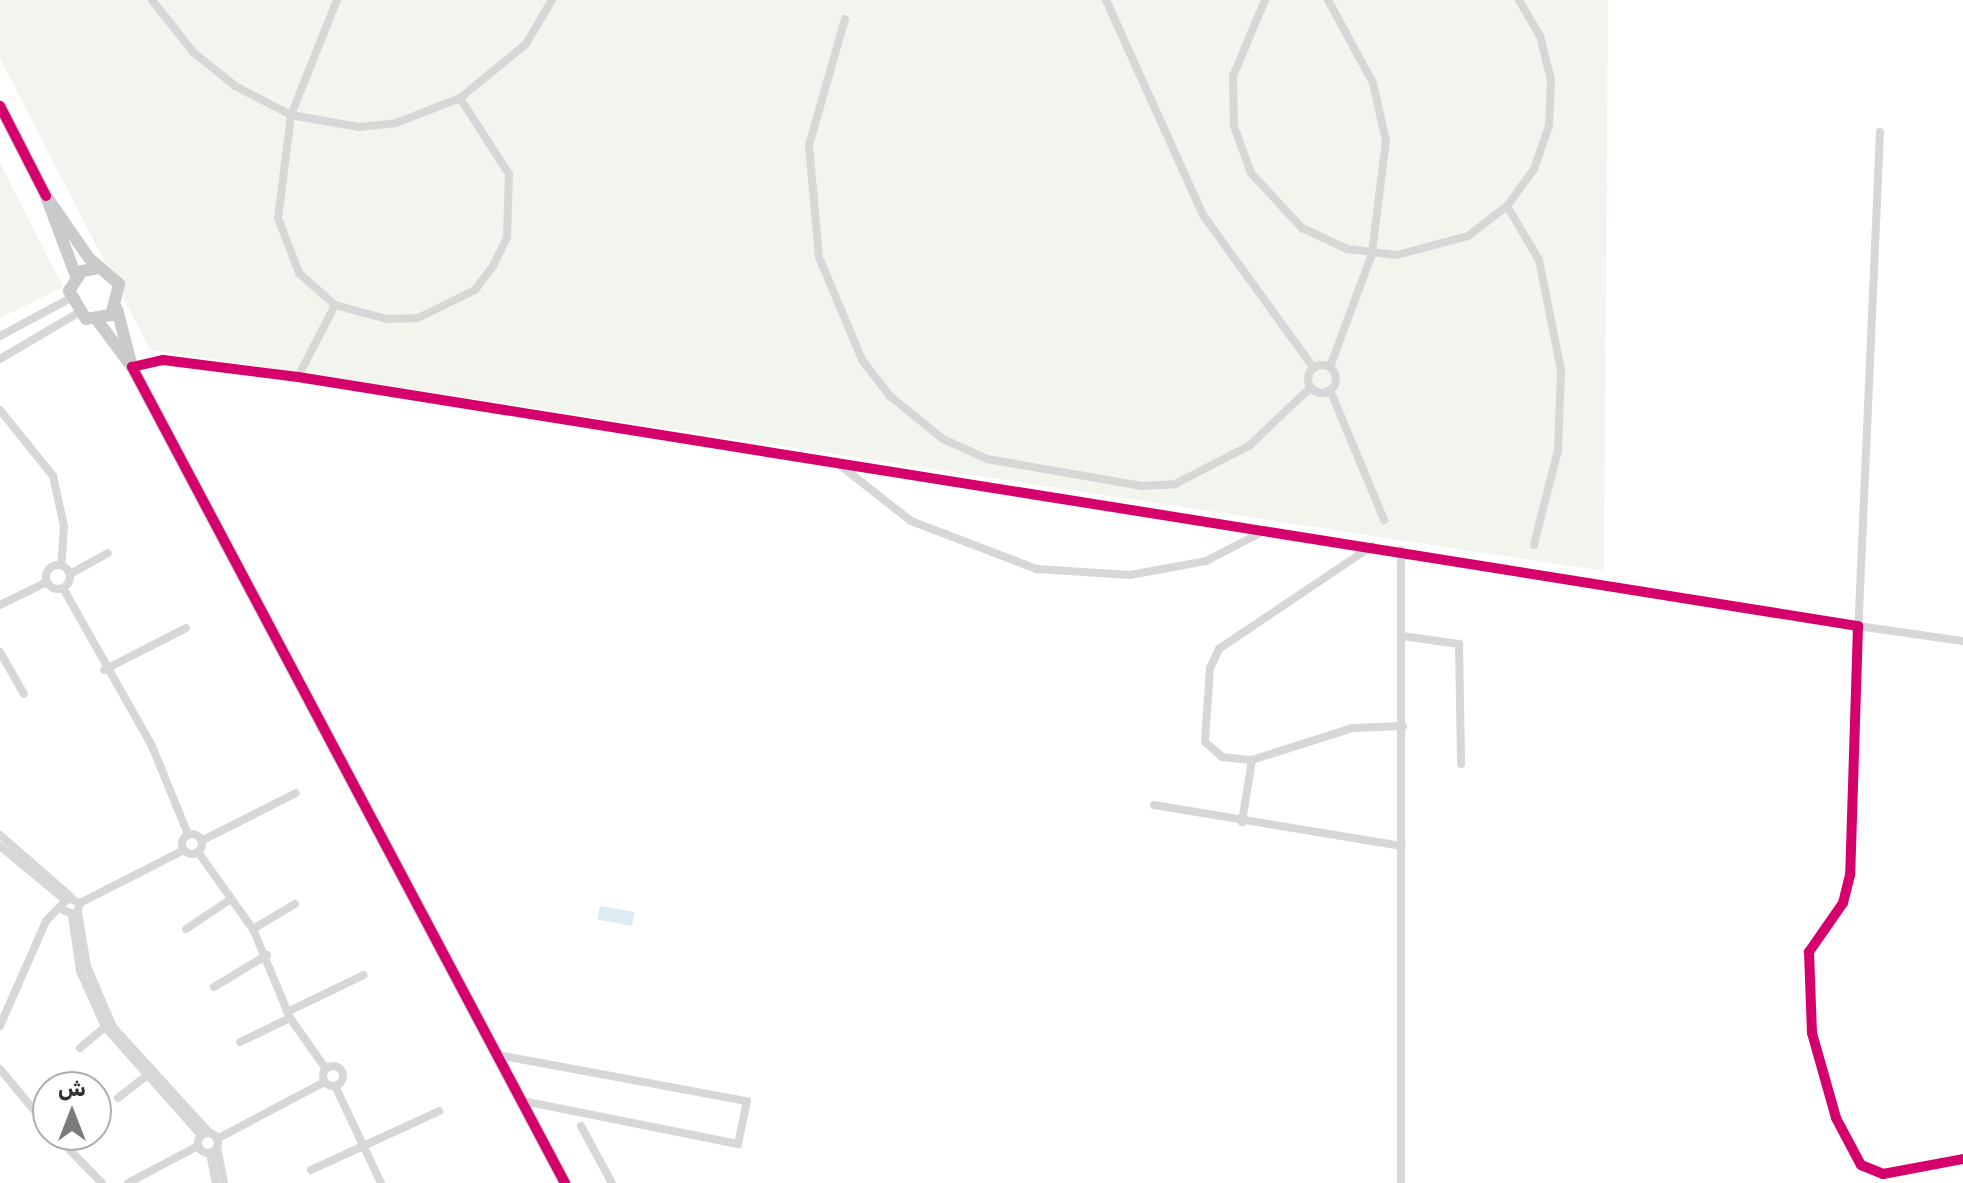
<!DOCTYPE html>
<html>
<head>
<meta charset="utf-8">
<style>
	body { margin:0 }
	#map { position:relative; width:1963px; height:1183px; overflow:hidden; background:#fff; font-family:Rubik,Vazirmatn,sans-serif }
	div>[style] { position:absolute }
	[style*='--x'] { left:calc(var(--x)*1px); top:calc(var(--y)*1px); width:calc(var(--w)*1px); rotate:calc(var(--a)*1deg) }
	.green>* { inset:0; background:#f1f5ed }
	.water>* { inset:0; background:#ddebf3; transform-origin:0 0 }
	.minor>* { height:8px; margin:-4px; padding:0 4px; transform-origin:4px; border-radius:4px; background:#d7d7d7 }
	.minor>.ring { margin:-4px; padding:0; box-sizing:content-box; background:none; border:8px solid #d7d7d7; border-radius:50% }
	.primary>* { height:12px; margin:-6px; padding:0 6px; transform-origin:6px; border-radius:6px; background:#cacaca }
	.cycleway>* { height:10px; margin:-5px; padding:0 5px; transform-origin:5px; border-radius:5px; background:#d6006c }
	span { translate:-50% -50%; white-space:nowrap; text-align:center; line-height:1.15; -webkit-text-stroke:8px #fff; paint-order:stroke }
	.north { position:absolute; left:32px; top:1071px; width:80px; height:80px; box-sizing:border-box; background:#fff; border:2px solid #adadad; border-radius:50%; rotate:0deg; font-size:22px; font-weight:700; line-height:32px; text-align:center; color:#333 }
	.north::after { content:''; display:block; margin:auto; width:28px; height:36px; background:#7a7a7a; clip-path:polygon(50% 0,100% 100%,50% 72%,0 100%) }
</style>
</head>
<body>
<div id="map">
	<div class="green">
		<i style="clip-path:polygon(0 0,1608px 0,1604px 571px,150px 350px,0 58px)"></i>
		<i style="clip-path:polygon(0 163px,63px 287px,0 318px)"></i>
	</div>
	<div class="water">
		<i style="left:600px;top:906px;width:35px;height:14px;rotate:10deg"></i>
	</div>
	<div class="minor">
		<i style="--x:152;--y:0;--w:66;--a:51.7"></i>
		<i style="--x:193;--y:52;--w:54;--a:39"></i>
		<i style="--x:235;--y:86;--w:63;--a:27.4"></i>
		<i style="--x:291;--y:115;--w:69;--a:10"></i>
		<i style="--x:359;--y:127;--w:37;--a:-6"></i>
		<i style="--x:396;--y:123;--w:69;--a:-21.3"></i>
		<i style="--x:460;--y:98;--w:85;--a:-39.3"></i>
		<i style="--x:526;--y:44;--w:51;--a:-59.4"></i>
		<i style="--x:337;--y:0;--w:124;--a:111.8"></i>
		<i style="--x:291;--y:115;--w:104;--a:97.2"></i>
		<i style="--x:278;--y:218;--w:59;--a:69.1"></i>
		<i style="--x:299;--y:273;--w:48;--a:41.6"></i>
		<i style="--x:335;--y:305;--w:54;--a:15.1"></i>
		<i style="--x:387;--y:319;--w:31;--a:-2"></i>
		<i style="--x:418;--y:318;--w:64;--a:-26.2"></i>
		<i style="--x:475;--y:290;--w:30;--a:-53"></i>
		<i style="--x:493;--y:266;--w:32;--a:-64"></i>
		<i style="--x:507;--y:237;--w:63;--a:-88.2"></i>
		<i style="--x:509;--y:174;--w:90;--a:-122.8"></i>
		<i style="--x:1106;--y:0;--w:236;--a:65.7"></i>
		<i style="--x:1203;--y:215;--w:188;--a:54.1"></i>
		<i style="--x:1265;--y:0;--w:82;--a:112.8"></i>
		<i style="--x:1233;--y:76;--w:50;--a:88.9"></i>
		<i style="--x:1234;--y:126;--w:50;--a:70.1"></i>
		<i style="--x:1251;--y:173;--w:75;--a:47.2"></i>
		<i style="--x:1302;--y:228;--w:50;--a:25"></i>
		<i style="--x:1347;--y:249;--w:50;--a:6.8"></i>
		<i style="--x:1397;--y:255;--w:73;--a:-15"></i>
		<i style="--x:1468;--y:236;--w:49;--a:-37.6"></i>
		<i style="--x:1507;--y:206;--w:46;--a:-53.9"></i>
		<i style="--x:1534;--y:169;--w:46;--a:-70.8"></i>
		<i style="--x:1549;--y:126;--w:46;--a:-87.5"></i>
		<i style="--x:1551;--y:80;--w:45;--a:-104"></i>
		<i style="--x:1540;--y:36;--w:42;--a:-120.3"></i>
		<i style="--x:1328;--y:0;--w:94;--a:61.5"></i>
		<i style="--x:1373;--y:83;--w:59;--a:77.4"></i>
		<i style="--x:1386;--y:141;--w:114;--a:97.1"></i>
		<i style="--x:1372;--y:254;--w:121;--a:110.4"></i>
		<i style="--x:845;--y:19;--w:131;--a:105.9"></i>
		<i style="--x:809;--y:145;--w:112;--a:84.9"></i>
		<i style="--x:819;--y:257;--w:112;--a:67.3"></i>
		<i style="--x:862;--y:360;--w:46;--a:52.1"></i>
		<i style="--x:890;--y:396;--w:68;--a:39.1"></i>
		<i style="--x:943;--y:439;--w:48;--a:24.4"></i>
		<i style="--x:987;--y:459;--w:157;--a:9.9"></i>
		<i style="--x:1142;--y:486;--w:33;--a:-3"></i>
		<i style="--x:1175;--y:484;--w:83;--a:-27.2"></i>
		<i style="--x:1249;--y:446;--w:84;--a:-43.6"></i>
		<i style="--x:1880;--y:132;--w:494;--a:92.5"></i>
		<i style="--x:1858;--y:626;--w:106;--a:8.1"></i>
		<i style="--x:1507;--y:206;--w:63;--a:59.3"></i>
		<i style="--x:1539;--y:260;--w:112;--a:78.7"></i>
		<i style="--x:1561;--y:370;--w:80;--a:92.1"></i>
		<i style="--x:1558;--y:450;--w:98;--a:104.2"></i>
		<i style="--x:0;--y:336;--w:78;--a:-28.2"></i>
		<i style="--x:0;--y:359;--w:91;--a:-30.5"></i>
		<i class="ring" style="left:1308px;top:365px;width:20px;height:20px"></i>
		<i style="--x:132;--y:367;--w:32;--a:-13"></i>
		<i style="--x:163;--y:360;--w:136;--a:7.2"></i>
		<i style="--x:298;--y:377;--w:1580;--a:9.07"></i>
		<i style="--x:1858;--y:626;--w:249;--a:91.8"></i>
		<i style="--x:1850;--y:875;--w:29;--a:104"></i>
		<i style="--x:1843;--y:903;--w:60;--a:124.8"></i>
		<i style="--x:1809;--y:952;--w:81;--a:87.9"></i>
		<i style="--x:1812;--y:1033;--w:88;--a:74.2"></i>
		<i style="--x:1836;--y:1118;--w:53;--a:62"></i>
		<i style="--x:1861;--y:1165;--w:24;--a:22"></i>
		<i style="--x:1883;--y:1174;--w:81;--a:-10.6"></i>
		<i style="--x:298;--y:377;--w:81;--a:-62.8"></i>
		<i style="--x:1330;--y:390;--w:141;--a:67.4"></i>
		<i style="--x:0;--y:410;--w:85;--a:51.2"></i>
		<i style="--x:53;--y:476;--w:51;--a:77.6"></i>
		<i style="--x:64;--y:526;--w:39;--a:94"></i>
		<i style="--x:836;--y:462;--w:95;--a:38.2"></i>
		<i style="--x:911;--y:521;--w:135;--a:20.9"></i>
		<i style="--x:1037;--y:569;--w:93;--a:3.7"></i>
		<i style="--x:1130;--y:575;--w:77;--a:-10.4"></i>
		<i style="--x:1206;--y:561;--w:68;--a:-27.3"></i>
		<i style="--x:1372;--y:546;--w:184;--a:146.1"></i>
		<i style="--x:1219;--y:649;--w:21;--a:115"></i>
		<i style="--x:1210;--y:668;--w:74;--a:93.9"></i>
		<i style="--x:1205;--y:742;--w:23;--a:41"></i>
		<i style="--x:1222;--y:757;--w:30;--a:6"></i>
		<i style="--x:1252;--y:760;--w:105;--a:-17.7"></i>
		<i style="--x:1352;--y:728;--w:51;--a:-2.2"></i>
		<i style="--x:1401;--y:550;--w:633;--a:90"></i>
		<i class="ring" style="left:46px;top:565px;width:16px;height:16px"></i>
		<i style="--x:70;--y:574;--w:43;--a:-28.9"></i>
		<i style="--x:63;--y:588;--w:181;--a:60.6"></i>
		<i style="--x:152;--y:746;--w:95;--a:67.8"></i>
		<i style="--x:0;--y:605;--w:52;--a:-26.1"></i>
		<i style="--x:1402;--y:636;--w:58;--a:8"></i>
		<i style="--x:1459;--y:644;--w:120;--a:89"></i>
		<i style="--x:0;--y:652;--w:48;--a:60.3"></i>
		<i style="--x:104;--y:670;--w:92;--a:-27.1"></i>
		<i style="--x:1154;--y:805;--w:251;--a:9.4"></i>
		<i style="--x:1242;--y:822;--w:63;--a:-80.8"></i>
		<i class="ring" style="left:182px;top:834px;width:12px;height:12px"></i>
		<i style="--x:0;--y:835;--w:94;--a:41.1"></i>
		<i style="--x:201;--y:841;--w:106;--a:-26.8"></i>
		<i style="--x:0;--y:846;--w:85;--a:39.7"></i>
		<i style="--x:198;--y:852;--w:95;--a:54.5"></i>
		<i style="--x:253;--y:929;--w:96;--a:67.4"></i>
		<i style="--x:290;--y:1018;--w:62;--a:54.8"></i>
		<i style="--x:80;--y:903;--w:117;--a:-27"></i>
		<i style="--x:78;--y:913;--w:54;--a:80.4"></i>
		<i style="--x:87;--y:966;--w:66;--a:66.9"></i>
		<i style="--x:113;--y:1027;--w:142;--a:47.6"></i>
		<i style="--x:72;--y:916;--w:56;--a:81.7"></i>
		<i style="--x:80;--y:971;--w:61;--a:65.9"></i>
		<i style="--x:105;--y:1027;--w:144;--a:48.4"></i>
		<i style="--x:186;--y:929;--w:54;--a:-33.7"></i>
		<i style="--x:253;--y:929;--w:49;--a:-30.8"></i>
		<i style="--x:214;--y:987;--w:62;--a:-31.1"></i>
		<i style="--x:287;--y:1012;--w:85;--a:-25.7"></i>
		<i style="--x:0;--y:1026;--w:115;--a:-66.3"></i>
		<i style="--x:46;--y:921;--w:32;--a:-46"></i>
		<i style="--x:68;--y:898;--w:13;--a:23"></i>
		<i style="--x:80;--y:903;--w:13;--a:108"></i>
		<i style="--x:76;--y:915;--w:14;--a:-159"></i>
		<i style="--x:240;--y:1042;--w:55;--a:-25.6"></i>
		<i style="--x:80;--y:1048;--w:33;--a:-40"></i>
		<i style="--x:498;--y:1055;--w:253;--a:10.5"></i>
		<i style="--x:747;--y:1101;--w:44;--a:101.8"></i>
		<i style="--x:738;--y:1144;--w:220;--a:-168.7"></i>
		<i class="ring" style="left:323px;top:1066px;width:12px;height:12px"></i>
		<i style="--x:0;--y:1069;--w:75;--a:50.4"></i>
		<i style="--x:335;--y:1086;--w:107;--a:64.6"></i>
		<i style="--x:118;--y:1098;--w:36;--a:-38"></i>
		<i style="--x:581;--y:1126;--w:65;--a:61.5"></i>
		<i class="ring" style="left:198px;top:1133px;width:12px;height:12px"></i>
		<i style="--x:55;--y:1135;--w:67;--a:45.6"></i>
		<i style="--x:217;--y:1139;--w:121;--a:-28"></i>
		<i style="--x:217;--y:1147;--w:37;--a:79"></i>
		<i style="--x:210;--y:1153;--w:31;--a:79"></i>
		<i style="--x:311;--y:1170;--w:141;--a:-24.7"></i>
		<i style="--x:128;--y:1183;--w:79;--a:-27.9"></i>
	</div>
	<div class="primary">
		<i style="--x:0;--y:106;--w:101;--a:62.9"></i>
		<i style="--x:46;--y:196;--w:75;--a:55.3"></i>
		<i style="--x:89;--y:258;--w:40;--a:41"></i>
		<i style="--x:119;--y:284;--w:32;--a:104"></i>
		<i style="--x:111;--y:315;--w:25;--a:171"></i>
		<i style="--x:86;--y:319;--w:33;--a:-121"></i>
		<i style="--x:69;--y:291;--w:24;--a:-57"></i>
		<i style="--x:82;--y:271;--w:17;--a:-10"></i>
		<i style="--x:47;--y:199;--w:82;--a:69.4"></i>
		<i style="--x:117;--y:309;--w:60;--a:75.5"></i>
		<i style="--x:97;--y:320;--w:59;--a:53.3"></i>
		<i style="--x:132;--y:367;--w:924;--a:62.05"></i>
	</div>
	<div class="cycleway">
		<i style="--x:0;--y:106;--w:101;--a:62.9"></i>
		<i style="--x:565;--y:1183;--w:924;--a:-117.95"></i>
		<i style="--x:132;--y:367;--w:32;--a:-13"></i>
		<i style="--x:163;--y:360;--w:136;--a:7.2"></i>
		<i style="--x:298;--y:377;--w:1580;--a:9.07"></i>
		<i style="--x:1858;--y:626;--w:249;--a:91.8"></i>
		<i style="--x:1850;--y:875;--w:29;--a:104"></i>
		<i style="--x:1843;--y:903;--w:60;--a:124.8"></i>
		<i style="--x:1809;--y:952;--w:81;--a:87.9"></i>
		<i style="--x:1812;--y:1033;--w:88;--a:74.2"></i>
		<i style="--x:1836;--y:1118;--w:53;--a:62"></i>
		<i style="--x:1861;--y:1165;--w:24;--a:22"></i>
		<i style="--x:1883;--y:1174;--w:81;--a:-10.6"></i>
	</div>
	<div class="north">ش</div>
</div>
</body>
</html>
